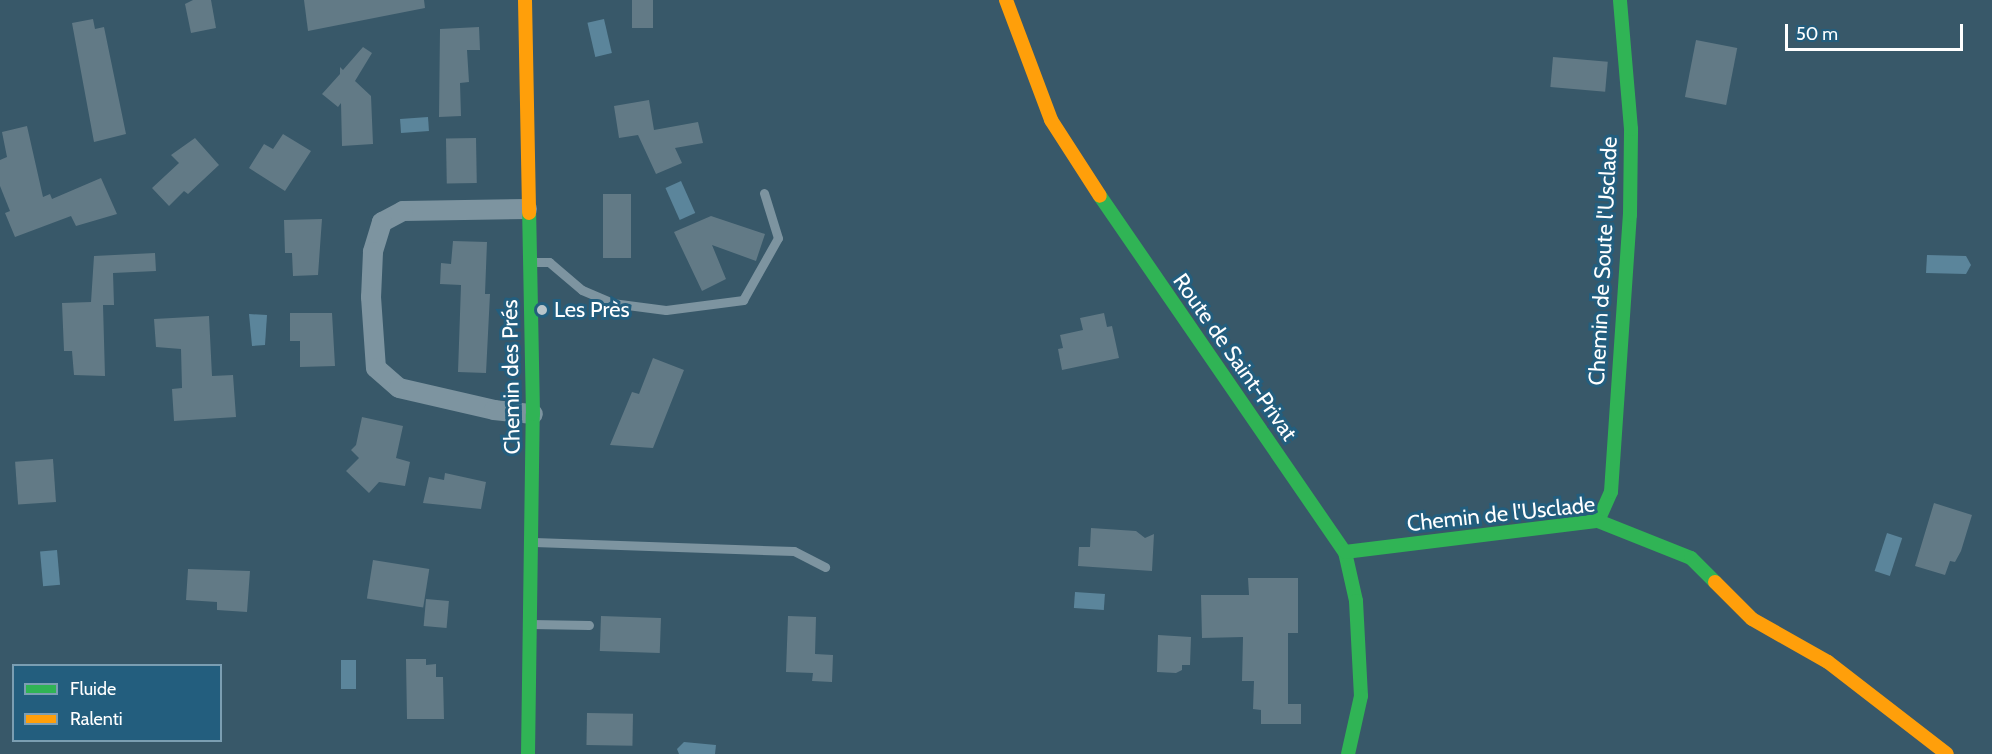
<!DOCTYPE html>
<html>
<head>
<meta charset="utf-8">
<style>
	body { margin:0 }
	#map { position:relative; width:1992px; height:754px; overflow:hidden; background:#385869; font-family:Cabin,sans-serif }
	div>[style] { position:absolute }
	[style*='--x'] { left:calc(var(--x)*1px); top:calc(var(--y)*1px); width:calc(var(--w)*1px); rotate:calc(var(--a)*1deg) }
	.water>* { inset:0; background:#5b859b; transform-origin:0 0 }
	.building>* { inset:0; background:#627a86; transform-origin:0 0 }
	.lane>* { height:9px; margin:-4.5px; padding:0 4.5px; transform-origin:4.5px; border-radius:4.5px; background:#7d94a0 }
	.street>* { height:20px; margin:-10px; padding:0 10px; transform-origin:10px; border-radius:10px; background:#7d94a0 }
	.fast>* { height:14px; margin:-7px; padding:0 7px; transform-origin:7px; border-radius:7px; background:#30b455 }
	.slow>* { height:14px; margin:-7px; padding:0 7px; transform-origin:7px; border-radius:7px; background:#ff9f0a }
	.dots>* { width:16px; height:16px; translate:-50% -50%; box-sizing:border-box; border:3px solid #235e7e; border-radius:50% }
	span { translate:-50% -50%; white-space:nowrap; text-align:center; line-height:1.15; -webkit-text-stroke:6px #235e7e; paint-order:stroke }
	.street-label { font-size:22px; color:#fff }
	.poi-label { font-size:22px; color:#fff }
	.left { translate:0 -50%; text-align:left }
	.legend { position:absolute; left:12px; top:664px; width:210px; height:78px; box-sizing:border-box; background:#235e7e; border:2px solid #7b9eb2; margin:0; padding:8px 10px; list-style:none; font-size:18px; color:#fff }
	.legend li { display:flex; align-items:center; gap:12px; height:30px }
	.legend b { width:30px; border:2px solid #7b9eb2 }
	.scale { position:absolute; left:1785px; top:24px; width:178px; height:27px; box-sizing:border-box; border:3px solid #fff; border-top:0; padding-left:8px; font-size:18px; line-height:21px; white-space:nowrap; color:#fff; -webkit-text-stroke:4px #235e7e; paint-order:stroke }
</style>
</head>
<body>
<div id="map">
	<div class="water">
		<i style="left:604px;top:19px;width:35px;height:17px;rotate:77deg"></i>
		<i style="left:428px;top:117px;width:14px;height:28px;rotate:86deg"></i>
		<i style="left:681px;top:181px;width:35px;height:17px;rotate:66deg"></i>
		<i style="clip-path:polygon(1927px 255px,1966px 256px,1971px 265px,1966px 274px,1926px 273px)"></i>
		<i style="clip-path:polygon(249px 314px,267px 315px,265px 345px,252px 346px)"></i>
		<i style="left:1887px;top:533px;width:16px;height:40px;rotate:18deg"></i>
		<i style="left:57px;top:550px;width:35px;height:17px;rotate:85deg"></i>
		<i style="left:1075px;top:592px;width:30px;height:16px;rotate:4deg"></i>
		<i style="left:341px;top:660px;width:15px;height:29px"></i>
		<i style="clip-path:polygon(684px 742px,716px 745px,715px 754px,679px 754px,677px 749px)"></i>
	</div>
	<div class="building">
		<i style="clip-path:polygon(193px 0,211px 0,216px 28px,191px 33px,185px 4px)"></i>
		<i style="clip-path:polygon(304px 0,424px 0,425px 8px,308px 31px)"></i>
		<i style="left:632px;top:0;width:21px;height:28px"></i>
		<i style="clip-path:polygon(93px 19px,95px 29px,104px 27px,126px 134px,94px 142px,72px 23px)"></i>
		<i style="clip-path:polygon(479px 27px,480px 50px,467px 50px,469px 82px,460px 83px,461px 116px,439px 117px,440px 29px)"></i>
		<i style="left:1696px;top:40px;width:42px;height:58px;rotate:11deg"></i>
		<i style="clip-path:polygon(363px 47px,372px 53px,355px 81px,371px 96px,373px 144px,342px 146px,341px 103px,338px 107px,322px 94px,340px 74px,340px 67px,343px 70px)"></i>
		<i style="left:1553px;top:57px;width:55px;height:30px;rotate:5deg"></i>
		<i style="clip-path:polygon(649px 100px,654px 130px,698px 122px,703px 143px,675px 148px,682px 163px,656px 174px,638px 135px,619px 138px,614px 106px)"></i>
		<i style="clip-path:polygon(27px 126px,43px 197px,50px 194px,52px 199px,101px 178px,117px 214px,76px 226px,71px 216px,15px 237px,5px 213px,10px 211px,0 186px,0 160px,7px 157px,2px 132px)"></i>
		<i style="clip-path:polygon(283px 134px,311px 151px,285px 191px,249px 168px,264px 144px,273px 149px)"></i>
		<i style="clip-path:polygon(195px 138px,219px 165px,188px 194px,184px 191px,169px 206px,152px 188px,179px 163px,171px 155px)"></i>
		<i style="left:476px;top:138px;width:45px;height:30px;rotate:89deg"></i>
		<i style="left:603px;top:194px;width:28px;height:64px"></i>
		<i style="clip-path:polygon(711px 216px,765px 234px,756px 261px,712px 245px,726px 279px,702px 291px,674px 232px)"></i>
		<i style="clip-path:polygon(322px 219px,318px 275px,293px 276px,292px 253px,285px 253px,284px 220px)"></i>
		<i style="clip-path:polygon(453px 241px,487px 242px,485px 294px,490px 294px,486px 373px,458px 372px,461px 285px,440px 284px,441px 263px,451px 264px)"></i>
		<i style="clip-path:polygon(155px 253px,156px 271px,113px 273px,114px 305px,103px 305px,105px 376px,74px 375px,72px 351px,64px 351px,62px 303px,91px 302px,94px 256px)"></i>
		<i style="clip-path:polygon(290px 313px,332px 313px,335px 366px,300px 367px,300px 341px,290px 341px)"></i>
		<i style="clip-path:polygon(1104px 313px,1107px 327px,1112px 326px,1119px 358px,1062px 370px,1058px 349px,1063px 348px,1060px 335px,1083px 330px,1080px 318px)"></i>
		<i style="clip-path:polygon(209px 316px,212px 376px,233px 375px,236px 417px,174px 421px,172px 389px,182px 388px,181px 349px,156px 347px,154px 319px)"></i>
		<i style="clip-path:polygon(653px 358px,684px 370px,653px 448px,610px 445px,632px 392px,639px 394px)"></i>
		<i style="clip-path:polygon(362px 417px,403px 426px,396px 458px,410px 462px,405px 486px,379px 482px,369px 493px,346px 471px,359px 458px,351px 450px,356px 445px)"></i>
		<i style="left:53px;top:459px;width:43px;height:38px;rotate:86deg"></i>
		<i style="clip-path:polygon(445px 473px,486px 482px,481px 509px,423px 503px,429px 477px,444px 480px)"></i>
		<i style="clip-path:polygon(1934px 503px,1972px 515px,1961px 551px,1955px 562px,1950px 561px,1945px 575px,1915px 566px)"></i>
		<i style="clip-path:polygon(1091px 528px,1136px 531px,1145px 538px,1154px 534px,1152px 571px,1078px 566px,1079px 547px,1090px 547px)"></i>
		<i style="left:373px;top:560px;width:57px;height:39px;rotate:9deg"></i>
		<i style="clip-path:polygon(188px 569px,250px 571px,247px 612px,217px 610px,217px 602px,186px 600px)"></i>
		<i style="clip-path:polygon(1248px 578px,1298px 578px,1298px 633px,1288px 633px,1288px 704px,1301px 704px,1301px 724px,1261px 724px,1261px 710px,1253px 709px,1254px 681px,1242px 681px,1243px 637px,1202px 638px,1201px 595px,1249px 595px)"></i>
		<i style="left:426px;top:599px;width:23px;height:27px;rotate:5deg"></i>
		<i style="left:601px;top:616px;width:60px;height:35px;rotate:2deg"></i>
		<i style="clip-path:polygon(788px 616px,816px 617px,815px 654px,833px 655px,832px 682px,812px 681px,813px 673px,786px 672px)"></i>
		<i style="clip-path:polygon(1158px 635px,1191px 637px,1190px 665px,1182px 665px,1182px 670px,1176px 673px,1157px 672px)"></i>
		<i style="clip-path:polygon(406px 659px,426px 659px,426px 665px,436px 664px,436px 677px,443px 677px,444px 719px,407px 719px)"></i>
		<i style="left:587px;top:713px;width:46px;height:32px;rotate:1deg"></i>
	</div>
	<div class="lane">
		<i style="--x:533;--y:262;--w:16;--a:0"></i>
		<i style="--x:549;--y:262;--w:43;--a:40.3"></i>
		<i style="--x:582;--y:290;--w:33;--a:23"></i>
		<i style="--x:612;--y:303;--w:54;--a:7.4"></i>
		<i style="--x:666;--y:310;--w:78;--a:-7.4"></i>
		<i style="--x:743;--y:300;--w:71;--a:-60.6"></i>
		<i style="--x:778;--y:238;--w:47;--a:-107.3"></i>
		<i style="--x:534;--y:542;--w:260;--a:2"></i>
		<i style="--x:794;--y:551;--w:35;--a:27"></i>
		<i style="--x:531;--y:624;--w:58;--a:1"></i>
	</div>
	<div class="street">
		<i style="--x:527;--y:209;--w:124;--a:179.1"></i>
		<i style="--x:403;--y:211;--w:24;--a:152"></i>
		<i style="--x:382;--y:222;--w:31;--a:107"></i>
		<i style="--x:373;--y:252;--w:45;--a:92.5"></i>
		<i style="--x:371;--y:297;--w:71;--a:86"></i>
		<i style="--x:376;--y:368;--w:30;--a:41"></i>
		<i style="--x:399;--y:388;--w:98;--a:13"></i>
		<i style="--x:494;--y:410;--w:39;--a:6"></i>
	</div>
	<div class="fast">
		<i style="--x:1100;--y:196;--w:432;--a:55.5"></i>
		<i style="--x:1345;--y:552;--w:50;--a:77.3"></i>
		<i style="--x:1356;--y:601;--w:95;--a:87"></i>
		<i style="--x:1361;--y:696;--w:59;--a:102.6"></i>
		<i style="--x:1598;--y:521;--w:32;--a:-66"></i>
		<i style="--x:1611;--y:492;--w:278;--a:-86.1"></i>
		<i style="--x:1630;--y:215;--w:86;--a:-89.3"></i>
		<i style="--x:1631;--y:129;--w:129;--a:-94.9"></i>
		<i style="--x:1345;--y:552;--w:255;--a:-7"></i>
		<i style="--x:1598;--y:521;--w:100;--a:21.7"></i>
		<i style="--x:1691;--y:558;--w:34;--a:45"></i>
		<i style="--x:528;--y:754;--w:340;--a:-89.2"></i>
		<i style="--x:533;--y:414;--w:201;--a:-91.1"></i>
	</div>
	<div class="slow">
		<i style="--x:525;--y:0;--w:213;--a:88.9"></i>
		<i style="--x:1006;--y:0;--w:128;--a:69.4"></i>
		<i style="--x:1051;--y:120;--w:90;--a:57.2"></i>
		<i style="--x:1715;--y:582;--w:52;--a:45"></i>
		<i style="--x:1752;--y:619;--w:87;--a:29.5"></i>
		<i style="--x:1828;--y:662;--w:150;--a:37.7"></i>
	</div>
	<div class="dots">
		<i style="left:542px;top:310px;background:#b9c5ca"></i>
	</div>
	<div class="street-label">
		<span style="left:1603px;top:261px;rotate:-87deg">Chemin de Soute l'Usclade</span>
		<span style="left:1235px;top:357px;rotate:55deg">Route de Saint-Privat</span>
		<span style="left:511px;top:377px;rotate:-91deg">Chemin des Prés</span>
		<span style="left:1501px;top:514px;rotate:-6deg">Chemin de l'Usclade</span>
	</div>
	<div class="poi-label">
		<span class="left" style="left:554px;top:310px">Les Près</span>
	</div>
	<ul class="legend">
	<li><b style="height:8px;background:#30b455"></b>Fluide</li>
	<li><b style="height:8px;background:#ff9f0a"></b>Ralenti</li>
	</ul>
	<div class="scale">50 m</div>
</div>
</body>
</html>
